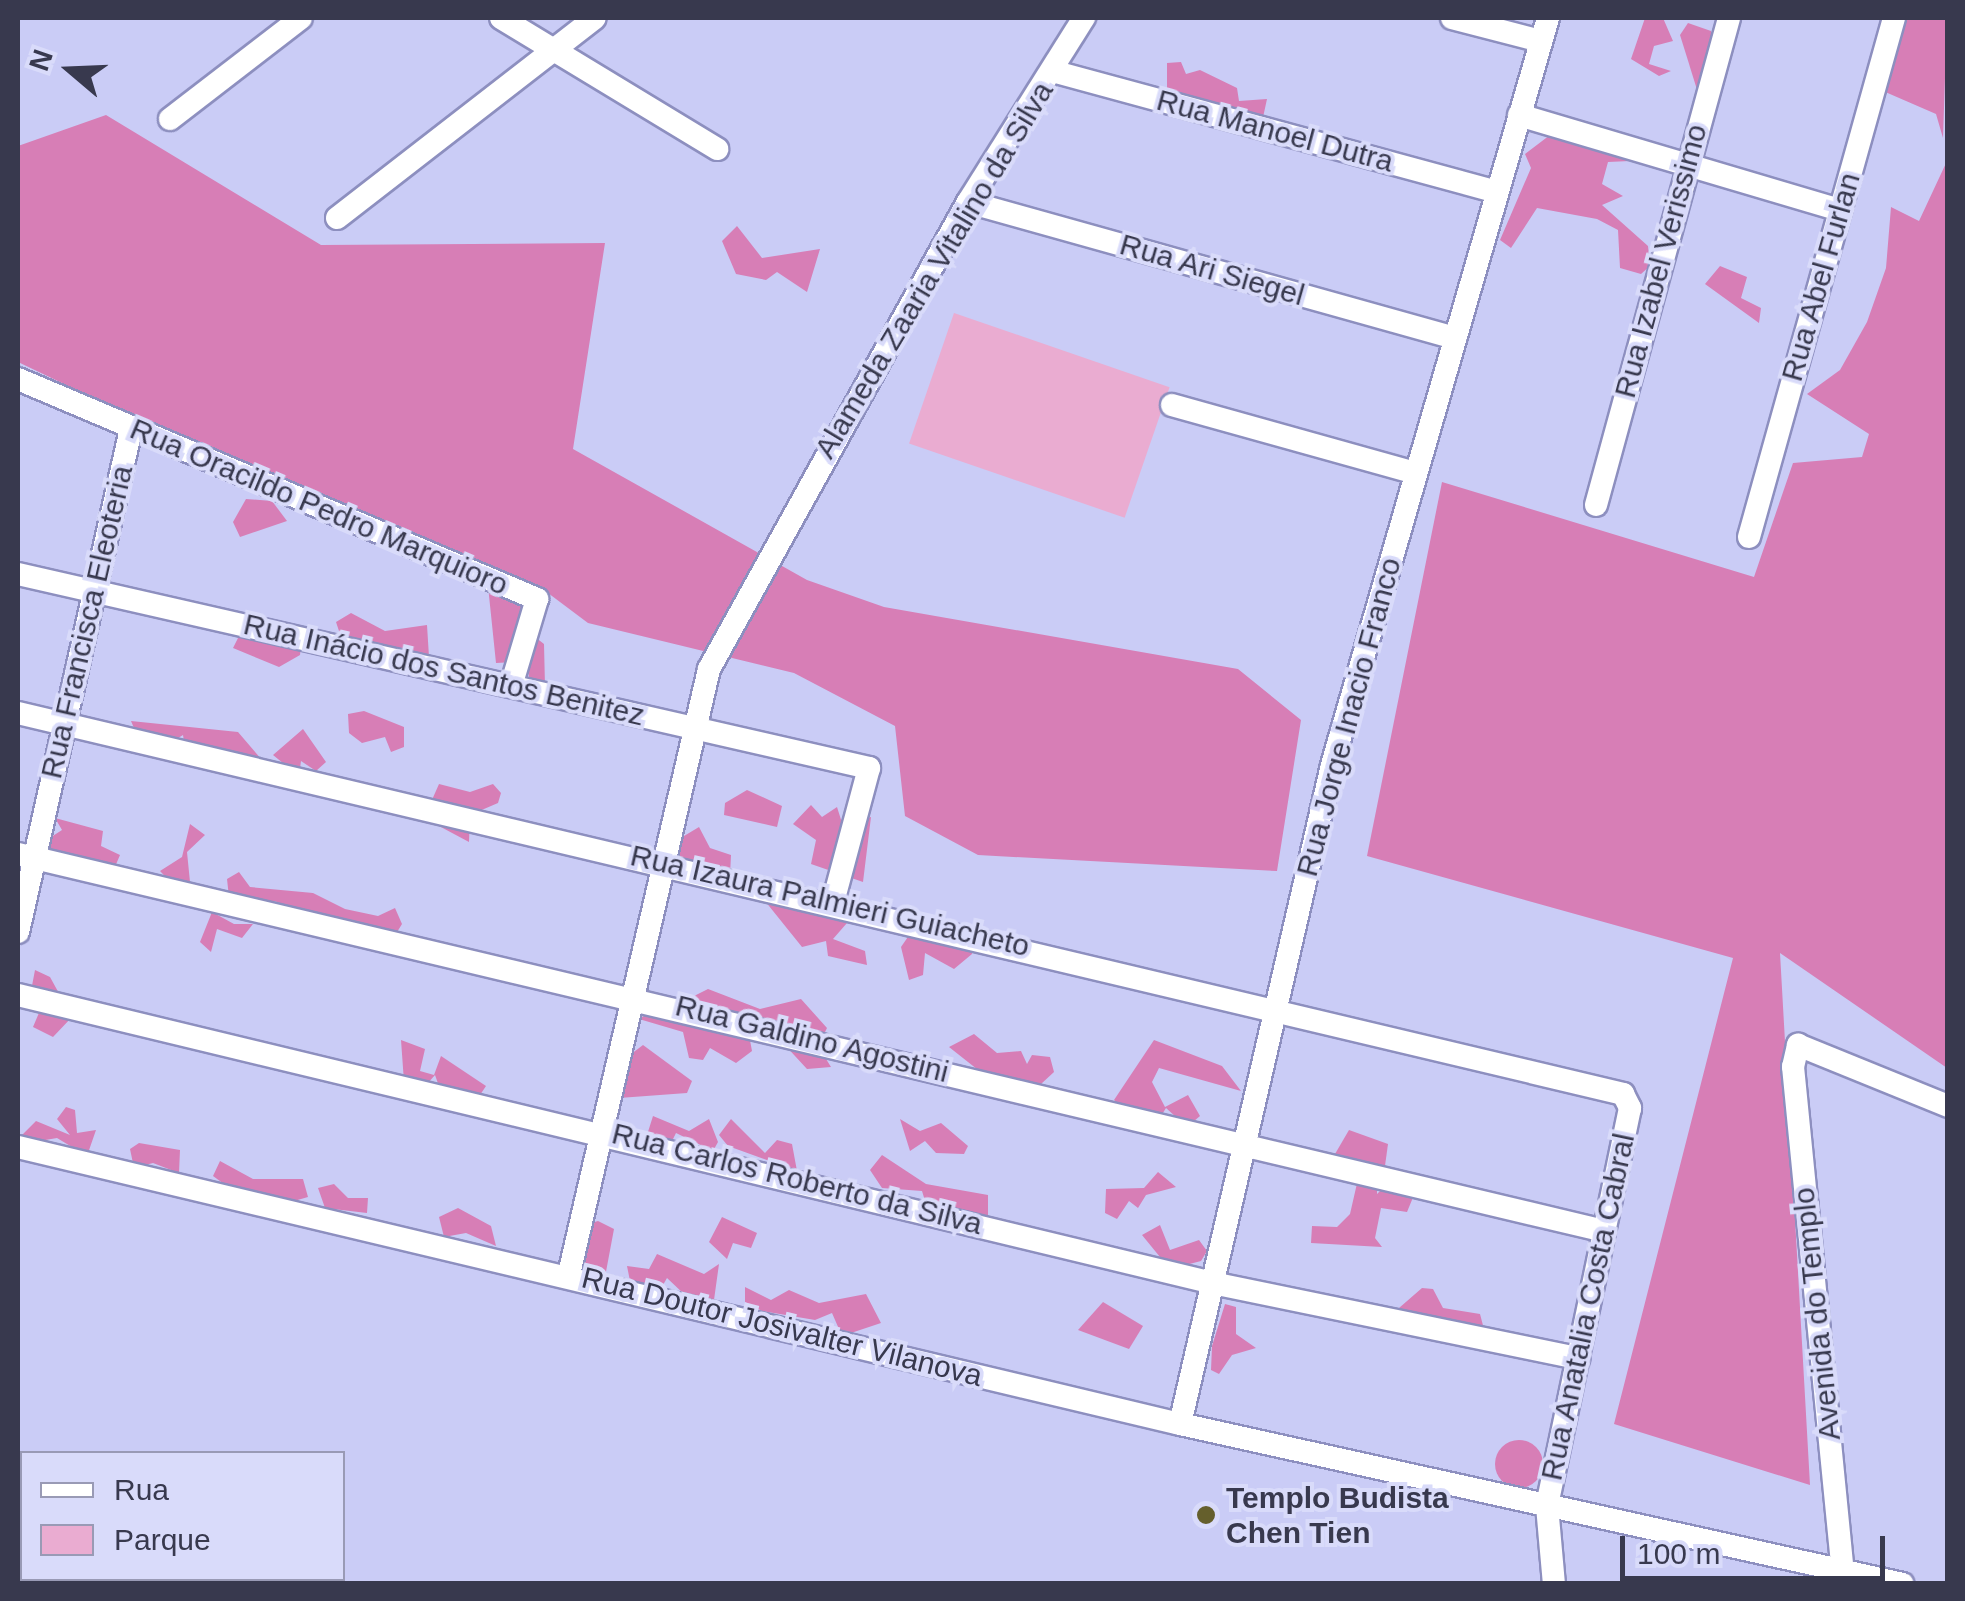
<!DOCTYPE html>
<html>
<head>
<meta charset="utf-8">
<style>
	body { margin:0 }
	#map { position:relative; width:1965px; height:1601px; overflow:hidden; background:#caccf6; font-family:Helvetica,sans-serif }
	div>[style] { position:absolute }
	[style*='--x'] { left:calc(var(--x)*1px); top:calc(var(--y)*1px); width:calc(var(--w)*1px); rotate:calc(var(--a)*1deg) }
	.green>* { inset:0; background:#eaacd1; transform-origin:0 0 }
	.forest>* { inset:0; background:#d77eb6 }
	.round { border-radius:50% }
	.roads { filter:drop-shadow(2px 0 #8d8fbf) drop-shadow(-2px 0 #8d8fbf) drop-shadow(0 2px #8d8fbf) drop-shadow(0 -2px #8d8fbf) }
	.minor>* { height:22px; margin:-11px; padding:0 11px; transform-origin:11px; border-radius:11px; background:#fff }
	.dots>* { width:28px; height:28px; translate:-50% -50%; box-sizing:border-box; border:5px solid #d9dbfa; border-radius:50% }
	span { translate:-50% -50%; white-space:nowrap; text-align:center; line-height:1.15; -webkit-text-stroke:8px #d9dbfa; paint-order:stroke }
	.street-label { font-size:30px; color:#38394e }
	.poi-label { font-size:30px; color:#38394e; font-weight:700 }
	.left { translate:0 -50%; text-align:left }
	.frame { position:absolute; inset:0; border:20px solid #38394e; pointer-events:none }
	.legend { position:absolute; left:20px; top:1451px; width:325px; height:130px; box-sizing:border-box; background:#d9dbfa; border:2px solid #999ab5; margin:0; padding:12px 18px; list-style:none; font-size:30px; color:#38394e }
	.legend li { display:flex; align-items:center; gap:20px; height:50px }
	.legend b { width:50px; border:2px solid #999ab5 }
	.north { position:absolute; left:20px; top:20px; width:100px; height:100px; -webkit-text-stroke:8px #d9dbfa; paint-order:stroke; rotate:289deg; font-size:28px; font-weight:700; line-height:40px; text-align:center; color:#38394e }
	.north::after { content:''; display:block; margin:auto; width:35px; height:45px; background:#38394e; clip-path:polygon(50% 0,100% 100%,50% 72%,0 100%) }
	.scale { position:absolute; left:1620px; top:1536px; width:265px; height:45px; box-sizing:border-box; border:5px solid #38394e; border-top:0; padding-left:12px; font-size:30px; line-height:35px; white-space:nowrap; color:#38394e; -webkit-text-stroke:8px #d9dbfa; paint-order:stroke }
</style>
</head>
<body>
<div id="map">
	<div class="green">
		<i style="left:954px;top:313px;width:228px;height:138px;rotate:19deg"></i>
	</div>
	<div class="forest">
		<i style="clip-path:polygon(1645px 18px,1663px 18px,1673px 41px,1654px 46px,1649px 64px,1671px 71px,1659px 76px,1631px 59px)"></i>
		<i style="clip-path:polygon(1906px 18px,1947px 18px,1943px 138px,1936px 114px,1883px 91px)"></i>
		<i style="clip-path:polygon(1688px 23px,1711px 31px,1715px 47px,1699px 96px,1680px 35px)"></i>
		<i style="clip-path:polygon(1181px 62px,1186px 74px,1200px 70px,1237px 88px,1239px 101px,1267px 99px,1262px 122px,1167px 93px,1167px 63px)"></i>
		<i style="clip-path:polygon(106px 115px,321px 245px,605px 243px,573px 449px,807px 580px,884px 607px,1238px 669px,1301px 720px,1277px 871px,978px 855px,905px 816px,895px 726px,794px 673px,588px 623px,548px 593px,292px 493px,18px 362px,18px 146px)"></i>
		<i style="clip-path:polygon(1550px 135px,1630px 161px,1608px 162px,1602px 184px,1623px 196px,1602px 205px,1648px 246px,1650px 266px,1641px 274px,1620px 268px,1618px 230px,1597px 219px,1537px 208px,1511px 248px,1500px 240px,1531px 168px,1525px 154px)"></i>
		<i style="clip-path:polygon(1947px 161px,1947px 1068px,1780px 953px,1810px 1485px,1614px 1424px,1733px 958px,1367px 856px,1442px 482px,1754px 577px,1793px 463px,1862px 457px,1869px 434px,1807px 394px,1840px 370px,1867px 322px,1886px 268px,1891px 207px,1919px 221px)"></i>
		<i style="clip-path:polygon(737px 226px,762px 258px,820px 249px,807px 292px,777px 272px,766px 280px,736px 274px,722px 241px)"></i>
		<i style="clip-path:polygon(1720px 266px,1747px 277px,1741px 298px,1761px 308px,1759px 323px,1705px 284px)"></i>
		<i style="clip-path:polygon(246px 499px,272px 501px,287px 521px,240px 537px,233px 522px)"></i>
		<i style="clip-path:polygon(488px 586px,521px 599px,526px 630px,544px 644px,545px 686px,529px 680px,528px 661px,496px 663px)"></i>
		<i style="clip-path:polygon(351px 613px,385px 631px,427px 625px,429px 657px,340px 634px,336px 622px)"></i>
		<i style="clip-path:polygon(240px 634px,275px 636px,287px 649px,301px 646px,300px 655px,279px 667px,233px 648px)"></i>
		<i style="clip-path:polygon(364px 711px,404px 727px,404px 747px,391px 752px,385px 737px,362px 743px,349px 733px,348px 714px)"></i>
		<i style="clip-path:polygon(131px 721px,238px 732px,262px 760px,185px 748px,183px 735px,170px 743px,137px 735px)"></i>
		<i style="clip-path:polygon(303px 729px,326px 762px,316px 771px,301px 761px,299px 776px,273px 755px)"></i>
		<i style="clip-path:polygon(439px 784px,470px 792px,493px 784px,501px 793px,498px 803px,470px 815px,469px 842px,424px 818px)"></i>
		<i style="clip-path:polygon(747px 790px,782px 806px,777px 827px,724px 815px,725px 803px)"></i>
		<i style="clip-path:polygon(811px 805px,822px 817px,837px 807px,843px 826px,871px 817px,863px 882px,811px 864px,816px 840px,793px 824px)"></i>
		<i style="clip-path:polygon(55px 818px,103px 831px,101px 846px,120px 855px,114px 869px,53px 859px,42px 843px,62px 830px)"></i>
		<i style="clip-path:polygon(190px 824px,205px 835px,187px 852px,190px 882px,177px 889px,160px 871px,182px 857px)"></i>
		<i style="clip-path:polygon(699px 827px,710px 848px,731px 855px,730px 876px,674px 862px,674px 842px)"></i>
		<i style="clip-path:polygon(239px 872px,250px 887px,313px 893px,345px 909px,378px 916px,395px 908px,402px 924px,394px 937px,381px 929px,375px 935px,274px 901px,265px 908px,229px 897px,227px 879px)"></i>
		<i style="clip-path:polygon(765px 901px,835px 913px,847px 923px,833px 939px,865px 951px,867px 965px,828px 956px,826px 941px,802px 947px)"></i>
		<i style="clip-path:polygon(212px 912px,234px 924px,253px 924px,242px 938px,217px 929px,211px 952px,200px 942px)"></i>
		<i style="clip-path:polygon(912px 931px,973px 944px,972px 954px,954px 969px,925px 953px,923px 975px,909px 980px,901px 947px)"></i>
		<i style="clip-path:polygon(35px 970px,50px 977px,72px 1017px,53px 1037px,33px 1027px,44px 1001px,31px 991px)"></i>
		<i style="clip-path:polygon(708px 989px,760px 1009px,801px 999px,827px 1028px,818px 1046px,831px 1067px,807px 1069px,783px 1043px,719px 1006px,706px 1013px,694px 996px)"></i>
		<i style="clip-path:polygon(647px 1014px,749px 1035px,752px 1051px,736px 1063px,710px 1048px,703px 1060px,689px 1058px,683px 1032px,639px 1019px)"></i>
		<i style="clip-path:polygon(974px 1034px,997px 1053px,1021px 1051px,1027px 1064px,1032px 1055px,1050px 1057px,1054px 1072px,1041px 1084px,987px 1077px,949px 1047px)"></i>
		<i style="clip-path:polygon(401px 1040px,425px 1049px,420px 1071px,434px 1075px,441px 1056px,486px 1086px,480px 1095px,440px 1089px,435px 1075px,427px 1084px,404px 1082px)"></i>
		<i style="clip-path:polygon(1154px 1040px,1222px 1066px,1241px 1091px,1159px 1068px,1152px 1082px,1165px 1107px,1188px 1095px,1200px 1116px,1187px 1127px,1166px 1108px,1161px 1116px,1123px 1108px,1114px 1100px)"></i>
		<i style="clip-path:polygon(643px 1045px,692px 1081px,687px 1093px,619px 1098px,626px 1058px)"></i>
		<i style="clip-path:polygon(66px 1107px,75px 1110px,77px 1133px,96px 1130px,87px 1156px,57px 1138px,28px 1143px,22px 1135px,36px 1121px,70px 1135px,57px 1119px)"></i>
		<i style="clip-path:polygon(653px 1116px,689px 1131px,709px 1119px,718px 1142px,713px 1151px,676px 1133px,671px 1143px,647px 1135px)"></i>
		<i style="clip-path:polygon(731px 1119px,765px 1153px,777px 1140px,792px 1144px,797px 1171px,728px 1146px,719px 1135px)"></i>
		<i style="clip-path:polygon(900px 1119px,920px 1131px,941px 1123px,968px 1146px,964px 1154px,936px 1153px,925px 1141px,910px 1151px)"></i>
		<i style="clip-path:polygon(1349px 1130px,1388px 1144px,1384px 1173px,1335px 1154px)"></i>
		<i style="clip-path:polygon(139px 1143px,180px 1150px,179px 1173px,153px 1163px,134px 1168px,130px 1149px)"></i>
		<i style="clip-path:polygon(882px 1155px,926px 1184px,988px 1195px,988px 1218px,926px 1204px,922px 1191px,882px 1188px,870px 1170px)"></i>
		<i style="clip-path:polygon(220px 1161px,253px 1179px,303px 1179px,308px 1197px,287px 1203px,235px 1192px,213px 1176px)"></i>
		<i style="clip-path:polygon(1158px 1172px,1176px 1187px,1146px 1195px,1138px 1208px,1129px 1201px,1117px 1219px,1105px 1213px,1106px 1189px,1144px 1188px)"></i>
		<i style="clip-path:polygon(1358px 1179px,1377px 1184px,1377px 1194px,1386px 1185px,1414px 1195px,1407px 1212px,1381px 1208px,1375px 1238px,1382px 1247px,1311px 1243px,1312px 1226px,1337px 1227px,1350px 1214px)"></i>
		<i style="clip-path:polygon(334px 1184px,348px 1198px,368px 1198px,367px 1213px,325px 1208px,318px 1188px)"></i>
		<i style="clip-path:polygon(458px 1208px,491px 1226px,496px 1246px,466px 1233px,444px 1237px,439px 1217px)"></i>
		<i style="clip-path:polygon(722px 1217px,757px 1233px,751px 1248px,733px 1243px,727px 1259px,709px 1242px)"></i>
		<i style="clip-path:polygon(598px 1221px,614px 1229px,605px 1277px,577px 1263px,585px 1225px)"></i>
		<i style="clip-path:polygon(1160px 1225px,1170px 1250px,1199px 1240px,1207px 1251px,1201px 1261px,1174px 1268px,1160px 1257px,1142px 1235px)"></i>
		<i style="clip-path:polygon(657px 1254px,704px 1274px,719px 1264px,714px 1300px,685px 1295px,667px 1278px,659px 1292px,630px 1281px,627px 1266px,649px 1269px)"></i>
		<i style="clip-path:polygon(745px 1287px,771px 1300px,789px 1290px,819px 1303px,866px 1294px,881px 1323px,842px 1336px,832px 1313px,815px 1320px,762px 1311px,745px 1302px)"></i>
		<i style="clip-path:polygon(1422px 1288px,1433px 1289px,1443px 1308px,1480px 1314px,1485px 1333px,1405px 1316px,1399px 1308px)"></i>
		<i style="clip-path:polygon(1103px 1302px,1143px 1326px,1129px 1349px,1078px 1330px)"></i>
		<i style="clip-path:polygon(1225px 1304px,1236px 1307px,1236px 1334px,1256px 1348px,1232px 1355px,1219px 1374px,1211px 1370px,1212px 1346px)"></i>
		<i class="round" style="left:1495px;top:1440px;width:48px;height:48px"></i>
	</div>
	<div class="roads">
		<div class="minor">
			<i style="--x:501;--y:18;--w:253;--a:31.2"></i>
			<i style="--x:1452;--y:18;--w:92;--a:14.5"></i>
			<i style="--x:1052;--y:71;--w:461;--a:15.2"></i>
			<i style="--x:1519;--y:115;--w:335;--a:16.5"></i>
			<i style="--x:170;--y:119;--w:165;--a:-37.6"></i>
			<i style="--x:968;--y:202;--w:506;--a:15.6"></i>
			<i style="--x:337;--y:218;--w:326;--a:-37.8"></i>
			<i style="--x:18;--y:379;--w:564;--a:22.97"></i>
			<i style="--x:537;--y:599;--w:91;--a:106.6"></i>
			<i style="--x:1172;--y:405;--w:253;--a:15.6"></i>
			<i style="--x:1596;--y:505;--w:505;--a:-74.72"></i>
			<i style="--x:1749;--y:537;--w:539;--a:-74.39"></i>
			<i style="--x:18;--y:574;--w:873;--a:12.84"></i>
			<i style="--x:869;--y:768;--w:139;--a:105"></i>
			<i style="--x:18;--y:713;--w:1650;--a:13.35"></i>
			<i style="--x:1623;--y:1094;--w:16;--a:63"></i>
			<i style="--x:1630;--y:1108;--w:407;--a:101.8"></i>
			<i style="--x:1547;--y:1506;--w:78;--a:84.9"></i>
			<i style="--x:18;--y:854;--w:1630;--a:13.37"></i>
			<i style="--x:18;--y:932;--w:516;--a:-77.34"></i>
			<i style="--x:18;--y:995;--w:1233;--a:13.55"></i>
			<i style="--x:1217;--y:1284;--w:369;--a:11.6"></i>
			<i style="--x:18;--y:1147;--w:1195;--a:13.41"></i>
			<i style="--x:1180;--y:1424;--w:740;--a:12.48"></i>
			<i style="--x:569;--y:1274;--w:621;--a:-76.97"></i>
			<i style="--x:709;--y:669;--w:534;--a:-60.99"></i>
			<i style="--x:968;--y:202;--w:218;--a:-57.8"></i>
			<i style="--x:1180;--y:1424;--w:676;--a:-77.01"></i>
			<i style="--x:1332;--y:765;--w:778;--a:-73.87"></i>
			<i style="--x:1844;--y:1584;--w:520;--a:-95.63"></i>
			<i style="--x:1793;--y:1067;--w:23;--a:-77"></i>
			<i style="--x:1798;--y:1045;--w:162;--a:22.1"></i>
		</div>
	</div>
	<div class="dots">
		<i style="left:1206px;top:1515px;background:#655f2c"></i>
	</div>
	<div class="street-label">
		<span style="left:1275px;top:131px;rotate:15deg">Rua Manoel Dutra</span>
		<span style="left:1661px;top:261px;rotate:-75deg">Rua Izabel Verissimo</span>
		<span style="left:934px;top:270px;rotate:-59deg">Alameda Zaaria Vitalino da Silva</span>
		<span style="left:1212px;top:270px;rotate:16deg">Rua Ari Siegel</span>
		<span style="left:1821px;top:277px;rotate:-74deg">Rua Abel Furlan</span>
		<span style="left:319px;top:507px;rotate:23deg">Rua Oracildo Pedro Marquioro</span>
		<span style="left:87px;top:622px;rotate:-77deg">Rua Francisca Eleoteria</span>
		<span style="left:444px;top:670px;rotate:13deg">Rua Inácio dos Santos Benitez</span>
		<span style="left:1349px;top:717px;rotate:-75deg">Rua Jorge Inacio Franco</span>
		<span style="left:830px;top:901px;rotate:13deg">Rua Izaura Palmieri Guiacheto</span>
		<span style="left:812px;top:1039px;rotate:14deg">Rua Galdino Agostini</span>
		<span style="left:797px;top:1179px;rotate:14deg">Rua Carlos Roberto da Silva</span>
		<span style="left:1588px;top:1307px;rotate:-78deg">Rua Anatalia Costa Cabral</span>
		<span style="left:1817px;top:1314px;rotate:-96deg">Avenida do Templo</span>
		<span style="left:782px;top:1327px;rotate:14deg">Rua Doutor Josivalter Vilanova</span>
	</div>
	<div class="poi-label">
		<span class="left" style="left:1226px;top:1515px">Templo Budista<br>Chen Tien</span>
	</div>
	<div class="frame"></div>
	<ul class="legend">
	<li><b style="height:12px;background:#fff"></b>Rua</li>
	<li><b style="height:28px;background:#eaacd1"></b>Parque</li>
	</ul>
	<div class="north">N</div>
	<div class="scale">100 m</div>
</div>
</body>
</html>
